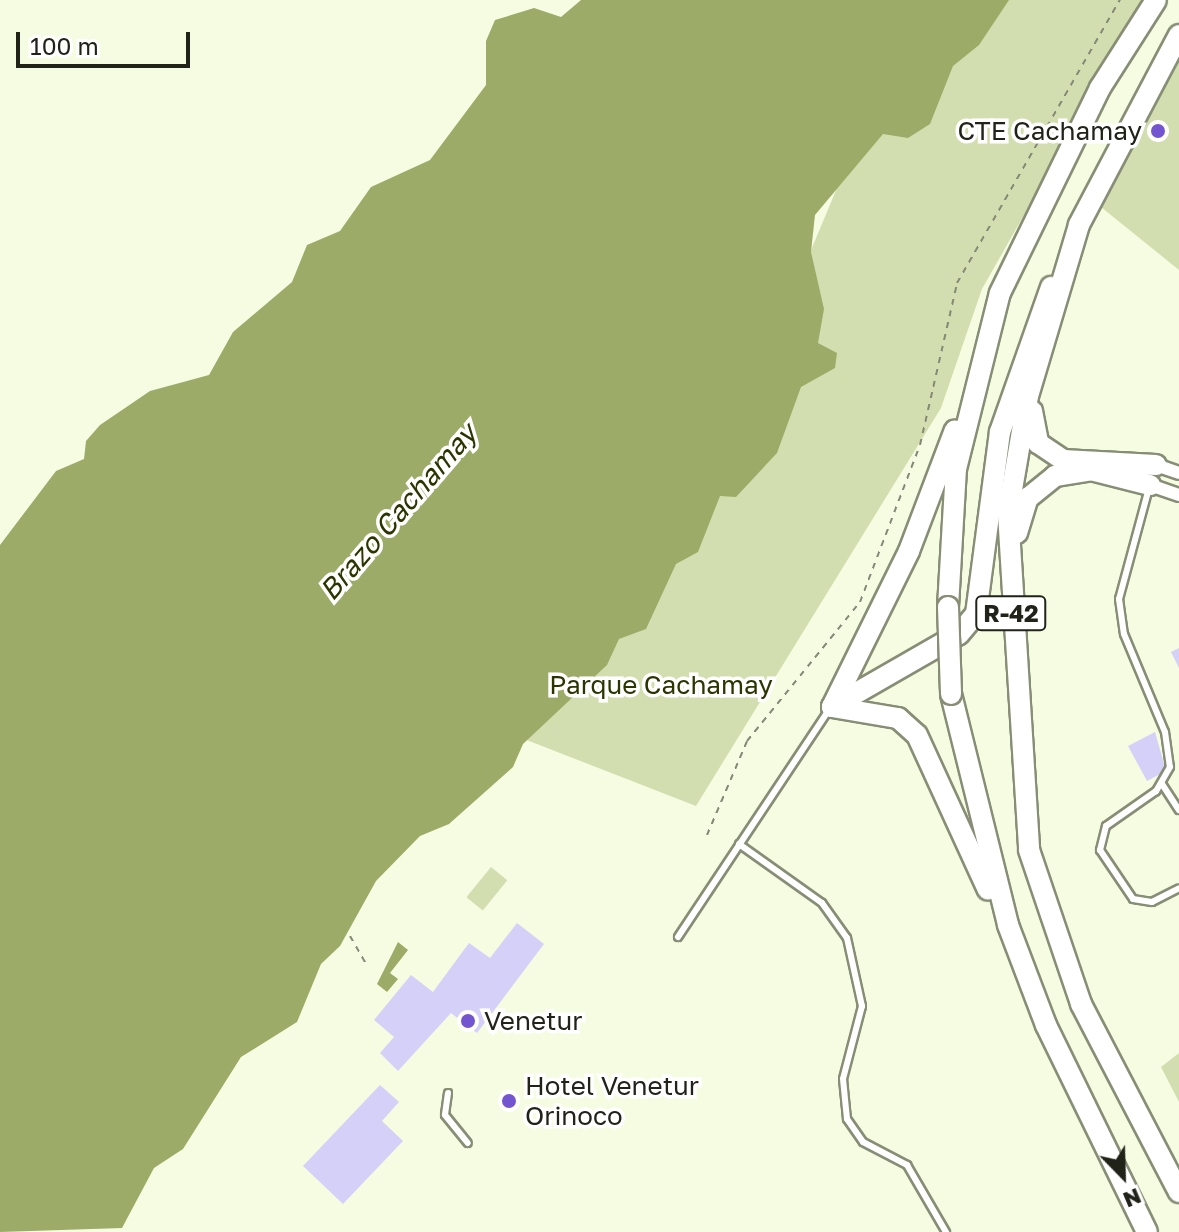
<!DOCTYPE html>
<html>
<head>
<meta charset="utf-8">
<style>
	body { margin:0 }
	#map { position:relative; width:1179px; height:1232px; overflow:hidden; background:#f5fce2; font-family:"Golos Text",sans-serif }
	div>[style] { position:absolute }
	[style*='--x'] { left:calc(var(--x)*1px); top:calc(var(--y)*1px); width:calc(var(--w)*1px); rotate:calc(var(--a)*1deg) }
	.green>* { inset:0; background:#d3deb0; transform-origin:0 0 }
	.water>* { inset:0; background:#9dab68 }
	.building>* { inset:0; background:#d4d0f8 }
	.path>* { height:2px; margin-top:-1px; transform-origin:0; background:repeating-linear-gradient(90deg,#848977 0 6px,transparent 0 12px) }
	.roads { filter:drop-shadow(2px 0 #888d76) drop-shadow(-2px 0 #888d76) drop-shadow(0 2px #888d76) drop-shadow(0 -2px #888d76) }
	.service>* { height:6px; margin:-3px; padding:0 3px; transform-origin:3px; border-radius:3px; background:#fff }
	.minor>* { height:12px; margin:-6px; padding:0 6px; transform-origin:6px; border-radius:6px; background:#fff }
	.primary>* { height:20px; margin:-10px; padding:0 10px; transform-origin:10px; border-radius:10px; background:#fff }
	.bridges { filter:drop-shadow(2px 0 #888d76) drop-shadow(-2px 0 #888d76) drop-shadow(0 2px #888d76) drop-shadow(0 -2px #888d76) }
	.primary-bridge>* { height:20px; margin:-10px; padding:0 10px; transform-origin:10px; border-radius:10px; background:#fff }
	.dots>* { width:22px; height:22px; translate:-50% -50%; box-sizing:border-box; border:4px solid #fff; border-radius:50% }
	span { translate:-50% -50%; white-space:nowrap; text-align:center; line-height:1.15; -webkit-text-stroke:7px #fff; paint-order:stroke }
	.shield-label span { padding:2px 6px; background:#fff; border:2px solid; border-radius:6px; -webkit-text-stroke-width:0 }
	.shield-label { font-size:24px; color:#212319; font-weight:700 }
	.poi-label { font-size:26px; color:#212319 }
	.right { translate:-100% -50%; text-align:right }
	.left { translate:0 -50%; text-align:left }
	.park-label { font-size:26px; color:#2c3400 }
	.water-label { font-size:28px; color:#2c3500; font-style:italic }
	.north { position:absolute; left:1083px; top:1136px; width:80px; height:80px; -webkit-text-stroke:6px #fff; paint-order:stroke; rotate:157deg; font-size:22px; font-weight:700; line-height:32px; text-align:center; color:#212319 }
	.north::after { content:''; display:block; margin:auto; width:28px; height:36px; background:#212319; clip-path:polygon(50% 0,100% 100%,50% 72%,0 100%) }
	.scale { position:absolute; left:16px; top:32px; width:174px; height:36px; box-sizing:border-box; border:4px solid #212319; border-top:0; padding-left:10px; font-size:24px; line-height:28px; white-space:nowrap; color:#212319; -webkit-text-stroke:6px #fff; paint-order:stroke }
</style>
</head>
<body>
<div id="map">
	<div class="green">
		<i style="clip-path:polygon(975px 0,1146px 0,982px 289px,941px 408px,696px 806px,506px 732px,730px 444px,862px 128px)"></i>
		<i style="clip-path:polygon(1179px 58px,1179px 270px,1096px 203px)"></i>
		<i style="left:491px;top:867px;width:21px;height:39px;rotate:39deg"></i>
		<i style="clip-path:polygon(1179px 1053px,1179px 1102px,1161px 1067px)"></i>
	</div>
	<div class="water">
		<i style="clip-path:polygon(581px 0,1009px 0,979px 45px,953px 66px,930px 124px,908px 138px,883px 134px,815px 215px,811px 252px,824px 309px,818px 343px,837px 353px,835px 368px,801px 387px,777px 453px,736px 497px,720px 496px,698px 552px,676px 564px,646px 629px,619px 639px,607px 665px,523px 744px,513px 767px,449px 824px,420px 836px,376px 881px,340px 946px,321px 964px,297px 1022px,241px 1057px,183px 1149px,154px 1168px,122px 1228px,0 1232px,0 545px,56px 471px,84px 459px,86px 441px,100px 425px,150px 391px,209px 375px,233px 332px,292px 282px,307px 245px,340px 231px,371px 187px,430px 160px,486px 85px,486px 41px,495px 20px,534px 8px,561px 17px)"></i>
		<i style="clip-path:polygon(398px 942px,408px 950px,390px 973px,398px 979px,387px 992px,377px 984px)"></i>
	</div>
	<div class="building">
		<i style="clip-path:polygon(1179px 648px,1179px 668px,1171px 652px)"></i>
		<i style="clip-path:polygon(1155px 732px,1166px 771px,1147px 781px,1128px 746px)"></i>
		<i style="clip-path:polygon(517px 923px,544px 944px,477px 1033px,451px 1013px,398px 1071px,380px 1053px,394px 1037px,374px 1020px,411px 975px,433px 992px,469px 943px,490px 958px)"></i>
		<i style="clip-path:polygon(380px 1085px,399px 1102px,382px 1121px,403px 1141px,343px 1204px,303px 1166px)"></i>
	</div>
	<div class="path">
		<i style="--x:707;--y:835;--w:102;--a:-66.9"></i>
		<i style="--x:747;--y:741;--w:179;--a:-50.9"></i>
		<i style="--x:860;--y:602;--w:168;--a:-69.1"></i>
		<i style="--x:920;--y:445;--w:166;--a:-77.1"></i>
		<i style="--x:957;--y:283;--w:327;--a:-60.1"></i>
		<i style="--x:350;--y:936;--w:34;--a:60"></i>
	</div>
	<div class="roads">
		<div class="service">
			<i style="--x:1149;--y:488;--w:115;--a:105.1"></i>
			<i style="--x:1119;--y:599;--w:35;--a:82"></i>
			<i style="--x:1124;--y:634;--w:106;--a:67.3"></i>
			<i style="--x:1165;--y:732;--w:35;--a:82"></i>
			<i style="--x:1170;--y:767;--w:28;--a:120"></i>
			<i style="--x:1156;--y:791;--w:61;--a:145"></i>
			<i style="--x:1106;--y:826;--w:25;--a:104"></i>
			<i style="--x:1100;--y:850;--w:59;--a:56"></i>
			<i style="--x:1133;--y:899;--w:19;--a:9"></i>
			<i style="--x:1152;--y:902;--w:30;--a:-27"></i>
			<i style="--x:1162;--y:784;--w:31;--a:57"></i>
			<i style="--x:739;--y:844;--w:102;--a:35.4"></i>
			<i style="--x:822;--y:903;--w:43;--a:54.5"></i>
			<i style="--x:847;--y:938;--w:70;--a:77.6"></i>
			<i style="--x:862;--y:1006;--w:75;--a:104.6"></i>
			<i style="--x:843;--y:1079;--w:40;--a:84.3"></i>
			<i style="--x:847;--y:1119;--w:28;--a:55"></i>
			<i style="--x:863;--y:1142;--w:50;--a:27.6"></i>
			<i style="--x:907;--y:1165;--w:78;--a:59.8"></i>
			<i style="--x:678;--y:937;--w:273;--a:-56.4"></i>
			<i style="--x:448;--y:1093;--w:22;--a:98"></i>
			<i style="--x:445;--y:1115;--w:36;--a:51"></i>
		</div>
		<div class="minor">
			<i style="--x:1156;--y:465;--w:24;--a:19"></i>
			<i style="--x:1150;--y:485;--w:31;--a:19"></i>
		</div>
		<div class="primary">
			<i style="--x:1179;--y:35;--w:215;--a:117.8"></i>
			<i style="--x:1079;--y:225;--w:178;--a:106.6"></i>
			<i style="--x:1028;--y:396;--w:119;--a:99.7"></i>
			<i style="--x:1008;--y:513;--w:338;--a:86.4"></i>
			<i style="--x:1029;--y:850;--w:163;--a:71.3"></i>
			<i style="--x:1081;--y:1004;--w:212;--a:62.5"></i>
			<i style="--x:1032;--y:411;--w:33;--a:79"></i>
			<i style="--x:1038;--y:443;--w:30;--a:34"></i>
			<i style="--x:1063;--y:460;--w:93;--a:3.1"></i>
			<i style="--x:1017;--y:533;--w:37;--a:-73"></i>
			<i style="--x:1028;--y:498;--w:35;--a:-39"></i>
			<i style="--x:1055;--y:476;--w:36;--a:-9"></i>
			<i style="--x:1091;--y:470;--w:61;--a:14.3"></i>
			<i style="--x:948;--y:607;--w:138;--a:-86.7"></i>
			<i style="--x:956;--y:469;--w:181;--a:-76"></i>
			<i style="--x:1000;--y:293;--w:228;--a:-64"></i>
			<i style="--x:1100;--y:88;--w:104;--a:-57.5"></i>
			<i style="--x:951;--y:694;--w:238;--a:76.1"></i>
			<i style="--x:1008;--y:925;--w:107;--a:69.2"></i>
			<i style="--x:1046;--y:1025;--w:230;--a:64"></i>
			<i style="--x:832;--y:707;--w:146;--a:-29.9"></i>
			<i style="--x:959;--y:634;--w:26;--a:-50"></i>
			<i style="--x:976;--y:614;--w:184;--a:-82.5"></i>
			<i style="--x:1000;--y:432;--w:154;--a:-70.6"></i>
			<i style="--x:832;--y:707;--w:174;--a:-63.7"></i>
			<i style="--x:909;--y:551;--w:129;--a:-69.2"></i>
			<i style="--x:832;--y:707;--w:67;--a:9.5"></i>
			<i style="--x:898;--y:718;--w:25;--a:42"></i>
			<i style="--x:917;--y:735;--w:170;--a:65.4"></i>
		</div>
	</div>
	<div class="bridges">
		<div class="primary-bridge">
			<i style="--x:948;--y:607;--w:87;--a:88"></i>
		</div>
	</div>
	<div class="dots">
		<i style="left:1158px;top:131px;background:#7355cf"></i>
		<i style="left:468px;top:1021px;background:#7355cf"></i>
		<i style="left:509px;top:1101px;background:#7355cf"></i>
	</div>
	<div class="shield-label">
		<span style="left:1011px;top:613px">R-42</span>
	</div>
	<div class="poi-label">
		<span class="right" style="left:1142px;top:131px">CTE Cachamay</span>
		<span class="left" style="left:484px;top:1021px">Venetur</span>
		<span class="left" style="left:525px;top:1101px">Hotel Venetur<br>Orinoco</span>
	</div>
	<div class="park-label">
		<span style="left:661px;top:685px">Parque Cachamay</span>
	</div>
	<div class="water-label">
		<span style="left:398px;top:512px;rotate:-49deg">Brazo Cachamay</span>
	</div>
	<div class="north">N</div>
	<div class="scale">100 m</div>
</div>
</body>
</html>
